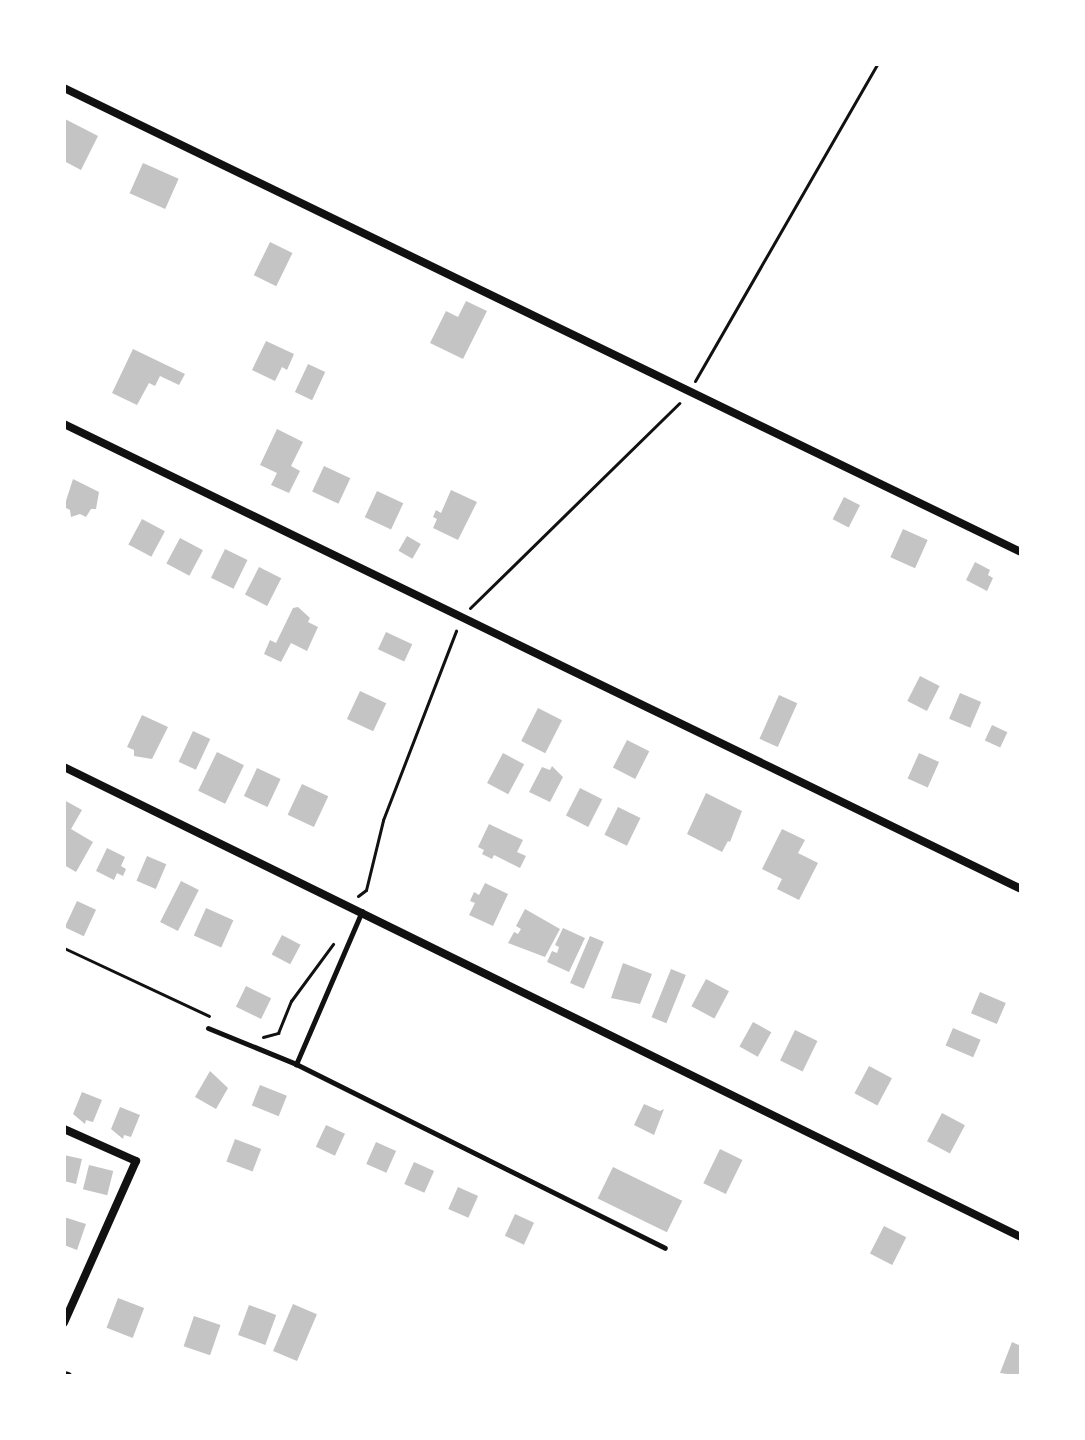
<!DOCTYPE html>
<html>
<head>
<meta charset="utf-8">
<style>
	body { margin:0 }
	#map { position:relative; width:1085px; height:1440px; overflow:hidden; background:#fff; font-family:"Fira Sans Condensed",sans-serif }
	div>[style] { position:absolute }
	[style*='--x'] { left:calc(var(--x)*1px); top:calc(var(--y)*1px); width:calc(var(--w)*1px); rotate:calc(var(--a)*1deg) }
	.building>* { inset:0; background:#c4c4c4; transform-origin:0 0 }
	.path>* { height:3px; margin:-1.5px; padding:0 1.5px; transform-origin:1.5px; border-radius:1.5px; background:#111 }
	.service>* { height:5px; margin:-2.5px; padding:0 2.5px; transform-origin:2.5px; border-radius:2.5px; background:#111 }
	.minor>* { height:8px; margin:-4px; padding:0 4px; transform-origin:4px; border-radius:4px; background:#111 }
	span { translate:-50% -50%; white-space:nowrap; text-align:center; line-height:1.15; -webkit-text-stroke:6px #fff; paint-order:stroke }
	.frame { position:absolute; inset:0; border:66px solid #fff; pointer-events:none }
</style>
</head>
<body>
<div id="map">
	<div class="building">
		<i style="clip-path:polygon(65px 119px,98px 136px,81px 170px,64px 161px)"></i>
		<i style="left:143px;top:163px;width:39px;height:33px;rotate:24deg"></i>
		<i style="left:270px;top:242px;width:25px;height:37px;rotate:26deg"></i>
		<i style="clip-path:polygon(466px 301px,487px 311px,463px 359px,430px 343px,446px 311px,458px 317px)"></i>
		<i style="clip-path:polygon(266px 341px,294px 354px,287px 370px,282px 367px,275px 381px,252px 370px)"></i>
		<i style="clip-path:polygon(133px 349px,185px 374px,179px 385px,160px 376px,155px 386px,149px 383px,137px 405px,112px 393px)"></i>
		<i style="left:308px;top:364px;width:19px;height:31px;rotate:25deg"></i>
		<i style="clip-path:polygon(277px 429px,303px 442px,291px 466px,300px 471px,289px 493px,271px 485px,277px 473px,260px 465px)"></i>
		<i style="left:324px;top:466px;width:29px;height:28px;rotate:25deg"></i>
		<i style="clip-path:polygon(73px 479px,99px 492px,96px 509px,91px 509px,86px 517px,80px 514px,71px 517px,70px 510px,64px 507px)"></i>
		<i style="clip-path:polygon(451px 490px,477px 502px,458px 540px,433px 528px,437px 519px,433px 517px,436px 510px,441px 513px)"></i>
		<i style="left:377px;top:491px;width:29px;height:29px;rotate:25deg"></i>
		<i style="left:844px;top:497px;width:18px;height:25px;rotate:27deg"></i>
		<i style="left:142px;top:519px;width:26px;height:29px;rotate:28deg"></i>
		<i style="left:903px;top:529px;width:27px;height:31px;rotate:24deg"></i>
		<i style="left:407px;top:536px;width:16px;height:17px;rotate:30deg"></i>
		<i style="left:180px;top:538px;width:26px;height:29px;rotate:28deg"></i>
		<i style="left:225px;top:549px;width:25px;height:32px;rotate:26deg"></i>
		<i style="clip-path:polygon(975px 562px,990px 570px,988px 575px,993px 578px,987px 591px,966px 580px)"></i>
		<i style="left:259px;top:567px;width:25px;height:31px;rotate:27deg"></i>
		<i style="clip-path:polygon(298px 607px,310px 618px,308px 622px,318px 627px,307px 651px,291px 643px,281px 662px,264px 654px,270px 640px,276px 643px,293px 608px)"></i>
		<i style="left:386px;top:632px;width:29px;height:19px;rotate:25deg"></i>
		<i style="left:920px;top:676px;width:22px;height:28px;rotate:27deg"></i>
		<i style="left:360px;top:691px;width:29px;height:31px;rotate:25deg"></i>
		<i style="left:960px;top:693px;width:23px;height:28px;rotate:23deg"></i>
		<i style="left:779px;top:695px;width:20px;height:48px;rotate:24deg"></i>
		<i style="left:538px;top:708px;width:27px;height:37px;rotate:27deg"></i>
		<i style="clip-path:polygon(142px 715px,168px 727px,152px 759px,134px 756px,134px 750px,127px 747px)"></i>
		<i style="left:992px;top:725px;width:17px;height:17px;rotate:25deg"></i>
		<i style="left:193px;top:731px;width:19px;height:34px;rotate:25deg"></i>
		<i style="left:627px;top:740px;width:25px;height:31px;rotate:27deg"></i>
		<i style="left:217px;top:752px;width:30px;height:43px;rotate:26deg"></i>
		<i style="left:503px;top:753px;width:24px;height:34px;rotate:28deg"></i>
		<i style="left:919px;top:753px;width:22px;height:28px;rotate:24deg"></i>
		<i style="clip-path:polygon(552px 766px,563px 777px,550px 802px,529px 792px,542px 767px,550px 770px)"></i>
		<i style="left:257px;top:768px;width:26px;height:31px;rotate:25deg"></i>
		<i style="left:302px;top:784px;width:29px;height:34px;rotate:25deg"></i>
		<i style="left:580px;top:788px;width:25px;height:31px;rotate:27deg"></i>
		<i style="clip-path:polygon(706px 793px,742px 811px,730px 842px,728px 841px,722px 852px,687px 834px)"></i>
		<i style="clip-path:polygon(64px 800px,82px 810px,71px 829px,93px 842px,76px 872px,64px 865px)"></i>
		<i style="left:618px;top:807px;width:25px;height:31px;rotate:26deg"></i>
		<i style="clip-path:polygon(489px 824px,523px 840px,517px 852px,526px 856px,520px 868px,494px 855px,492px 859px,482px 854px,484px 850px,478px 847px)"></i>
		<i style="clip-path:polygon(782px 829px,805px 840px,798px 853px,818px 863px,799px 900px,777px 889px,782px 879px,762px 869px)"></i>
		<i style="clip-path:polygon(107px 848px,125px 857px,121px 866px,126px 869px,123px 876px,117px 873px,114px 880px,96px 871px)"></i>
		<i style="left:147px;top:856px;width:21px;height:27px;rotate:23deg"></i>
		<i style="left:181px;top:881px;width:20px;height:46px;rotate:27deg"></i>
		<i style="clip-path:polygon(485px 883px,508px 894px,493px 926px,469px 915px,475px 903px,470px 901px,474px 892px,479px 895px)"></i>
		<i style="left:77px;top:901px;width:21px;height:29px;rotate:25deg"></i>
		<i style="left:206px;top:908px;width:30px;height:30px;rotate:24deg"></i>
		<i style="clip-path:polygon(525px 909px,560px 929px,545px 957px,508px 943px,514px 932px,518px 934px,521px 929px,516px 926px)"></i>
		<i style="clip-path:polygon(563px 928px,585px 938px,569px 972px,547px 962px,552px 951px,557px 953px,559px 947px,555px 945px)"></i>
		<i style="left:282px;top:935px;width:21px;height:22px;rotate:28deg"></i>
		<i style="left:590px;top:936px;width:15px;height:51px;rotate:23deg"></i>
		<i style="clip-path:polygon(623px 963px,652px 974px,640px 1004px,611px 998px)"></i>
		<i style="left:671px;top:969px;width:16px;height:52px;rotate:22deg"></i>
		<i style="left:706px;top:979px;width:26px;height:31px;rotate:28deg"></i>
		<i style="left:246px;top:986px;width:28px;height:23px;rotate:26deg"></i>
		<i style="left:980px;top:992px;width:28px;height:23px;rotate:23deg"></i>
		<i style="left:753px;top:1022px;width:21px;height:28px;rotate:29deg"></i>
		<i style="left:953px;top:1028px;width:30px;height:19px;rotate:23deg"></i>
		<i style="left:795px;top:1030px;width:25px;height:34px;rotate:26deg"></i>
		<i style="left:869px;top:1066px;width:26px;height:31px;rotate:28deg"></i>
		<i style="clip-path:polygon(210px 1071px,228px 1088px,216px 1109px,195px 1097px)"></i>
		<i style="left:260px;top:1085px;width:29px;height:22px;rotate:22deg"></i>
		<i style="clip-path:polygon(82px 1092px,102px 1100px,93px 1122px,86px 1120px,85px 1124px,73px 1114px)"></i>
		<i style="clip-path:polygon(644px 1104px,660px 1111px,664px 1109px,654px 1135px,634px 1125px)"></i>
		<i style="clip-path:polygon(120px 1107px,140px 1115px,131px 1137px,124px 1135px,123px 1139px,111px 1129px)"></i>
		<i style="left:942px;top:1113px;width:26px;height:32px;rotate:28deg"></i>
		<i style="left:326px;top:1125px;width:21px;height:24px;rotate:25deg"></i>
		<i style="left:235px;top:1139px;width:28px;height:24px;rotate:21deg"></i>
		<i style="left:376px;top:1142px;width:22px;height:24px;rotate:24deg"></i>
		<i style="left:720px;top:1149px;width:25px;height:38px;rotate:26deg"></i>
		<i style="clip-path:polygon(64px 1155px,82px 1159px,76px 1184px,64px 1181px)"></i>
		<i style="left:414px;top:1162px;width:22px;height:24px;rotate:24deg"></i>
		<i style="left:89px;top:1165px;width:25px;height:25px;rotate:14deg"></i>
		<i style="left:613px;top:1167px;width:77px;height:35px;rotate:26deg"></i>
		<i style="left:458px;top:1187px;width:22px;height:24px;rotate:24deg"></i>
		<i style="left:515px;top:1214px;width:21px;height:24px;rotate:25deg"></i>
		<i style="clip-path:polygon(64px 1217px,86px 1224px,77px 1250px,64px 1245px)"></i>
		<i style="left:884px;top:1226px;width:25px;height:31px;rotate:27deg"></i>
		<i style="left:118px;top:1298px;width:28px;height:32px;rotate:21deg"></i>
		<i style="left:293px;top:1304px;width:26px;height:51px;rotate:23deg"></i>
		<i style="left:249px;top:1305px;width:29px;height:32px;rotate:20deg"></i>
		<i style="left:194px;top:1316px;width:28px;height:32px;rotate:19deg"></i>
		<i style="clip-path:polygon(1012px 1342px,1021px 1346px,1021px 1376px,1000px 1373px)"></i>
	</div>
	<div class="path">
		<i style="--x:695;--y:381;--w:366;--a:-60.1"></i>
		<i style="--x:470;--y:608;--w:293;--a:-44.4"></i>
		<i style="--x:358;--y:896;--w:10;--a:-37"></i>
		<i style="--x:366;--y:890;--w:72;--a:-76.3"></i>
		<i style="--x:383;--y:820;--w:203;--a:-68.9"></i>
		<i style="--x:64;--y:948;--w:160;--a:25.1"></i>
		<i style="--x:263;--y:1037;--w:16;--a:-15"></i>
		<i style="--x:278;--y:1033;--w:35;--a:-68"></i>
		<i style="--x:291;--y:1001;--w:71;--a:-53.6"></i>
	</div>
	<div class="service">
		<i style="--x:362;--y:911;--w:167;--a:113.3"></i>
		<i style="--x:296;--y:1064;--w:412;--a:26.5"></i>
		<i style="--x:208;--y:1028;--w:95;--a:22.2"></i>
	</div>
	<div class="minor">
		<i style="--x:64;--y:88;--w:1064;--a:25.87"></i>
		<i style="--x:64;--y:424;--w:1064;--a:25.91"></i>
		<i style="--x:64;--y:767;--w:1066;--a:26.16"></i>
		<i style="--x:64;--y:1129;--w:79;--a:24"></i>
		<i style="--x:136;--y:1161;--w:177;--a:114"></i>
		<i style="--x:64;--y:1375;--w:4;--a:14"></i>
	</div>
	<div class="frame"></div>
</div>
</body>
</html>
